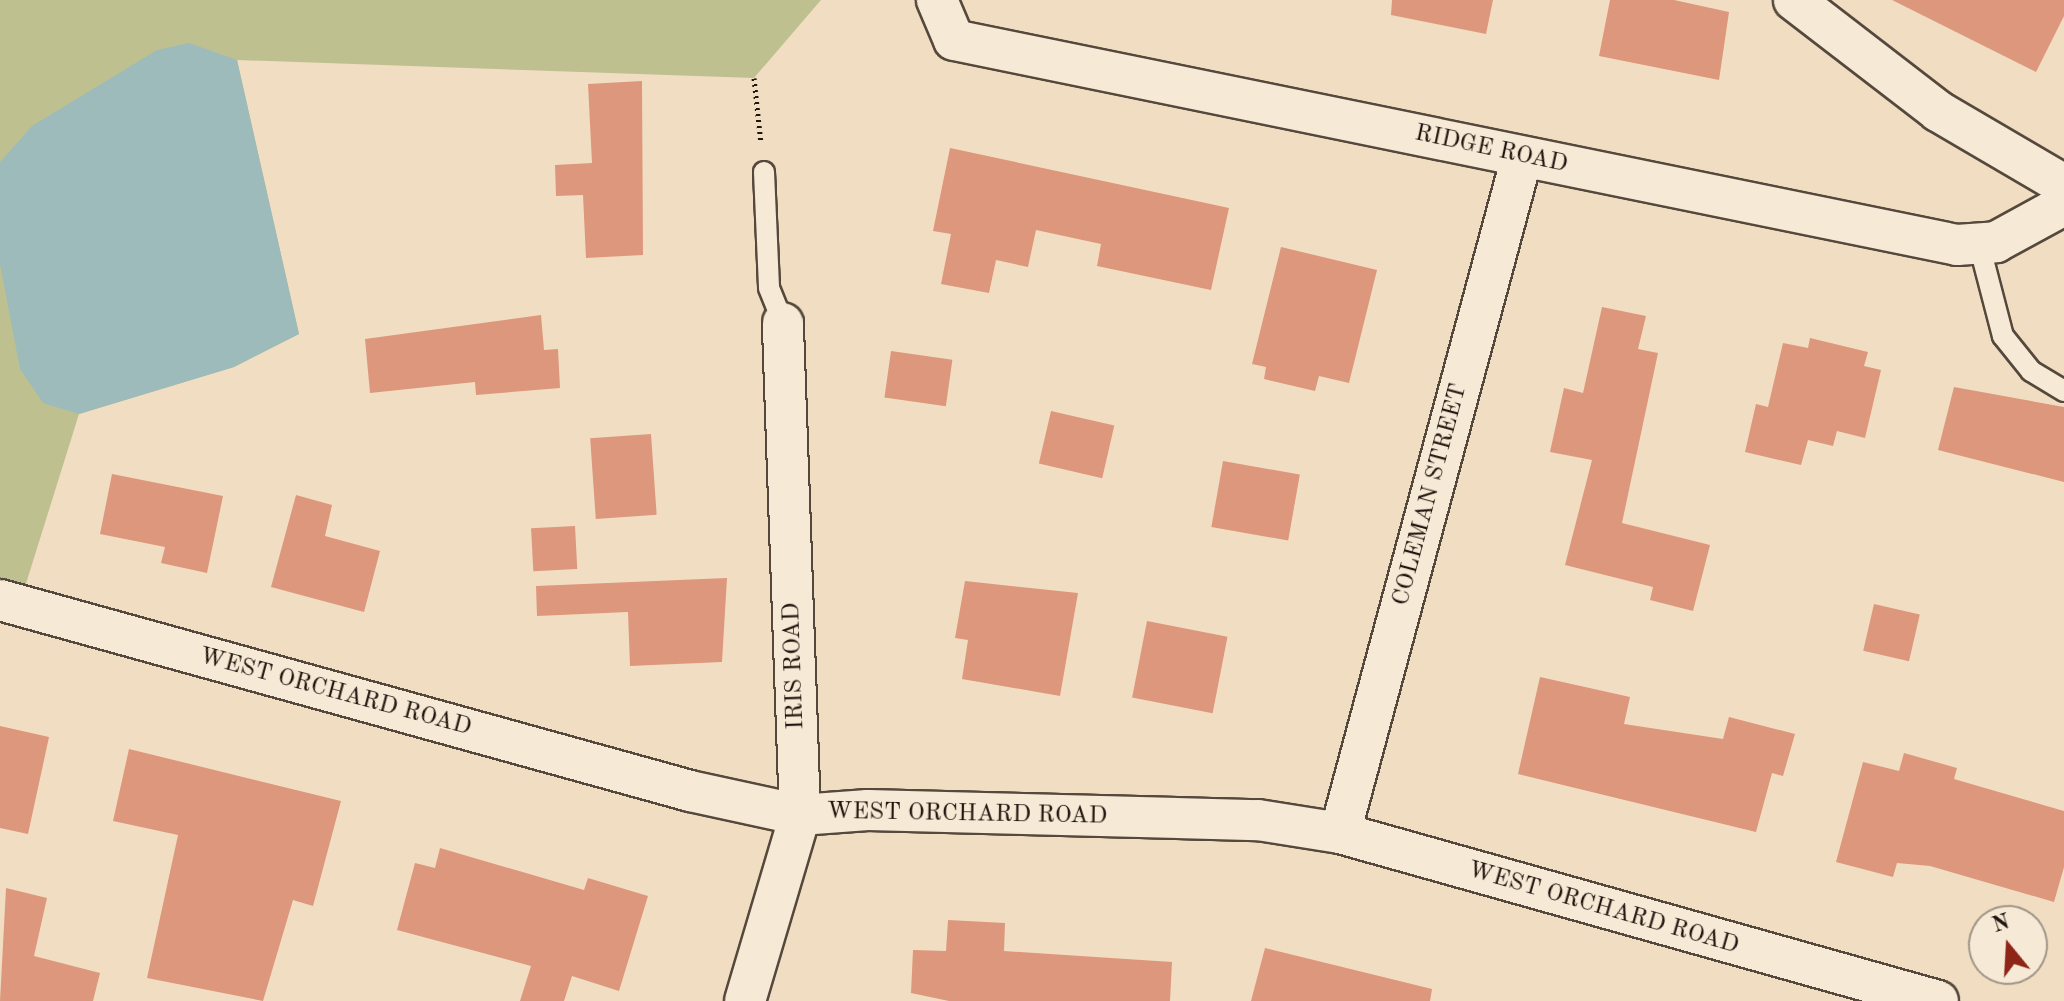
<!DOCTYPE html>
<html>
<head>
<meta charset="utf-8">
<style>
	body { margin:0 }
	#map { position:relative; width:2064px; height:1001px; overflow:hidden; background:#f1dec2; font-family:"Old Standard TT",serif }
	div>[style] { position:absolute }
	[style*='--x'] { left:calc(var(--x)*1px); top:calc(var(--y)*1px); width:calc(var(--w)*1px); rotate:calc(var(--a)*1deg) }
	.green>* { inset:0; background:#bfc08f }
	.water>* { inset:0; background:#9cbbba }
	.building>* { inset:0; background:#dd977c; transform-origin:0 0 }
	.path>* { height:5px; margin-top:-2.5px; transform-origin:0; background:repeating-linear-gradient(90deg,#21160f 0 2px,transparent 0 6px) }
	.roads { filter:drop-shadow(2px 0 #55483c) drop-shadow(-2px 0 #55483c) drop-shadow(0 2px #55483c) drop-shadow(0 -2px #55483c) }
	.service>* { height:20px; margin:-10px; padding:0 10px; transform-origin:10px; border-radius:10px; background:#f6ead7 }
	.minor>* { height:40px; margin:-20px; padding:0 20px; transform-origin:20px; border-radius:20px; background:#f6ead7 }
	span { translate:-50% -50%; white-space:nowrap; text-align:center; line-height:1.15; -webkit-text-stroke:7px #f6ead7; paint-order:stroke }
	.street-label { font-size:24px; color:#21160f }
	.north { position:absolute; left:1968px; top:905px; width:80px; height:80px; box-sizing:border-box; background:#f6ead7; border:2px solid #a19587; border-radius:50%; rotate:342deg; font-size:22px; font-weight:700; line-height:32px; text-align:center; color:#21160f }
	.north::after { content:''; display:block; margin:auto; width:28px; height:36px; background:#8f2418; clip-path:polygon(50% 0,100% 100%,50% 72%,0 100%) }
</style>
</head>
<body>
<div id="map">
	<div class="green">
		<i style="clip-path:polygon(0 0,821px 0,754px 78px,237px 60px,299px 334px,234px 367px,79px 414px,19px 606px,0 600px)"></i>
	</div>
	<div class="water">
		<i style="clip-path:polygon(189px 43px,237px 60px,299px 334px,234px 367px,79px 414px,43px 403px,20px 369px,0 264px,0 162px,32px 126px,157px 50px)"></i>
	</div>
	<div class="building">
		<i style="clip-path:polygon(1392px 0,1493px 0,1486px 34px,1391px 15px)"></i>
		<i style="clip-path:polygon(1610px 0,1674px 0,1729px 12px,1719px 80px,1599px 56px)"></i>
		<i style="clip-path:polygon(1892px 0,2064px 0,2064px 16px,2036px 72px)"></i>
		<i style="clip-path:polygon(642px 81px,643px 255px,586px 258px,583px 195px,556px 196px,555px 165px,592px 163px,588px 84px)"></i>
		<i style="clip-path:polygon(950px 148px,1229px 208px,1211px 290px,1097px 266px,1101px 244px,1036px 230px,1028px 267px,996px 260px,989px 293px,941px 284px,951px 234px,933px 231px)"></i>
		<i style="clip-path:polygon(1281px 247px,1377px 270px,1349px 383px,1319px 376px,1315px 391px,1264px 379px,1266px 367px,1252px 364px)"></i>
		<i style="clip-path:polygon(1602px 307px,1646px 316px,1638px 349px,1658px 353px,1622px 523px,1710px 545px,1693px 611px,1650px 600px,1653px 587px,1565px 565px,1592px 460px,1550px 452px,1564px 388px,1583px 393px)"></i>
		<i style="clip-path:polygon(541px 315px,544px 350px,558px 349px,560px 388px,476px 395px,475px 382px,370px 393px,365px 339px)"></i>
		<i style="clip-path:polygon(1810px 338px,1868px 352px,1864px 366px,1881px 370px,1865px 438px,1837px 431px,1833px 446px,1808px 440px,1801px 465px,1745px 452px,1756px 404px,1768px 407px,1783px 343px,1808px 348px)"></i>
		<i style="left:891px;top:351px;width:62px;height:47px;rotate:8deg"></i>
		<i style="clip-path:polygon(1954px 387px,2064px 407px,2064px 482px,1938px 450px)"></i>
		<i style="left:1051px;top:411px;width:65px;height:54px;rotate:13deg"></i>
		<i style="left:651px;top:434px;width:81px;height:61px;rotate:86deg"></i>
		<i style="left:1223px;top:461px;width:78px;height:67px;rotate:10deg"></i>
		<i style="clip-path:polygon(112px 474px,223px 496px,207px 573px,161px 563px,165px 547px,100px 534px)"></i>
		<i style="clip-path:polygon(296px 495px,332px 505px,325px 536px,380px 551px,364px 612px,271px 587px)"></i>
		<i style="left:575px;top:526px;width:43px;height:44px;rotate:87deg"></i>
		<i style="clip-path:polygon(727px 578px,722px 662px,630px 666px,628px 612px,537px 616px,536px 586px)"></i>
		<i style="clip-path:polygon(965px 581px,1078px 593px,1060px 696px,962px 679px,968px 640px,955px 638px)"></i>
		<i style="left:1874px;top:604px;width:47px;height:48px;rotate:13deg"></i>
		<i style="left:1147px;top:621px;width:82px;height:78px;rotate:11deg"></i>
		<i style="clip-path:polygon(1540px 677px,1630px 697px,1624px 724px,1723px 739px,1729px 717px,1795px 734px,1783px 776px,1772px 773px,1756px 832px,1518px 774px)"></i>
		<i style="clip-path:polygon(0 726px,49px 737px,28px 834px,0 828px)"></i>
		<i style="clip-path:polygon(129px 749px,341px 801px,313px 906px,293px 900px,263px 1001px,147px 978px,178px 835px,113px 821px)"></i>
		<i style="clip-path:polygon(1904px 753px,1957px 768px,1954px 779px,2064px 811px,2064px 867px,2054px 902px,1930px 866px,1897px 863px,1893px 877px,1836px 862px,1863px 762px,1899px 771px)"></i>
		<i style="clip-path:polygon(440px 848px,584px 890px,588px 878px,648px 896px,619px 991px,572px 976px,564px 1001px,520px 1001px,531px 966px,397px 930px,415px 863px,435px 868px)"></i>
		<i style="clip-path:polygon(6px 888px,47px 898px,34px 956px,100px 973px,93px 1001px,0 1001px)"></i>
		<i style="clip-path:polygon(948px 920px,1005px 923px,1004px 951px,1172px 962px,1170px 1001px,949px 1001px,911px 993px,913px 950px,946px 951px)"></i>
		<i style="clip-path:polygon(1265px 948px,1432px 989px,1430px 1001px,1251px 1001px)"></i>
	</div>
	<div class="path">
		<i style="--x:754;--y:78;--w:65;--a:83.9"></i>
	</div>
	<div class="roads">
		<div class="service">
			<i style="--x:764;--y:172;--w:116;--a:87.5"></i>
			<i style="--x:769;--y:288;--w:38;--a:68"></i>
			<i style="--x:1979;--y:244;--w:95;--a:75.4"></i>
			<i style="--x:2003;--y:336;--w:45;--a:51.3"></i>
			<i style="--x:2031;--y:371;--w:39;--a:31"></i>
		</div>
		<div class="minor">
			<i style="--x:937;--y:0;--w:43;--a:67"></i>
			<i style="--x:954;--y:40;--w:1024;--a:11.55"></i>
			<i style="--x:1957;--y:245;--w:39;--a:-4"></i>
			<i style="--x:1996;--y:242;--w:77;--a:-28.6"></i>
			<i style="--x:1794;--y:0;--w:182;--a:37.6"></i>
			<i style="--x:1938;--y:111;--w:146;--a:30.4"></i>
			<i style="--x:0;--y:600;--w:716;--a:15.47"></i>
			<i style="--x:690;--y:791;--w:113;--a:12.3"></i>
			<i style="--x:800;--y:815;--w:68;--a:-4.2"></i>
			<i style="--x:868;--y:810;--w:390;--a:1.5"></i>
			<i style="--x:1258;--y:820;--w:83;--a:9"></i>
			<i style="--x:1340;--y:833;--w:621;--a:15.69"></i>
			<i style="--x:1340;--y:833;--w:700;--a:-74.93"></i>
			<i style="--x:745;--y:1001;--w:194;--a:-73.5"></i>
			<i style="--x:800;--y:815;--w:492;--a:-92"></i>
		</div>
	</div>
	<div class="street-label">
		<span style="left:1491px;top:150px;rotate:12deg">RIDGE ROAD</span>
		<span style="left:1431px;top:495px;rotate:-75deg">COLEMAN STREET</span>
		<span style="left:795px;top:666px;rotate:-92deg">IRIS ROAD</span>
		<span style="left:335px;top:693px;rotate:15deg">WEST ORCHARD ROAD</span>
		<span style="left:967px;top:815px;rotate:1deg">WEST ORCHARD ROAD</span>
		<span style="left:1603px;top:909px;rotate:16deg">WEST ORCHARD ROAD</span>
	</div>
	<div class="north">N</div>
</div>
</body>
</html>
